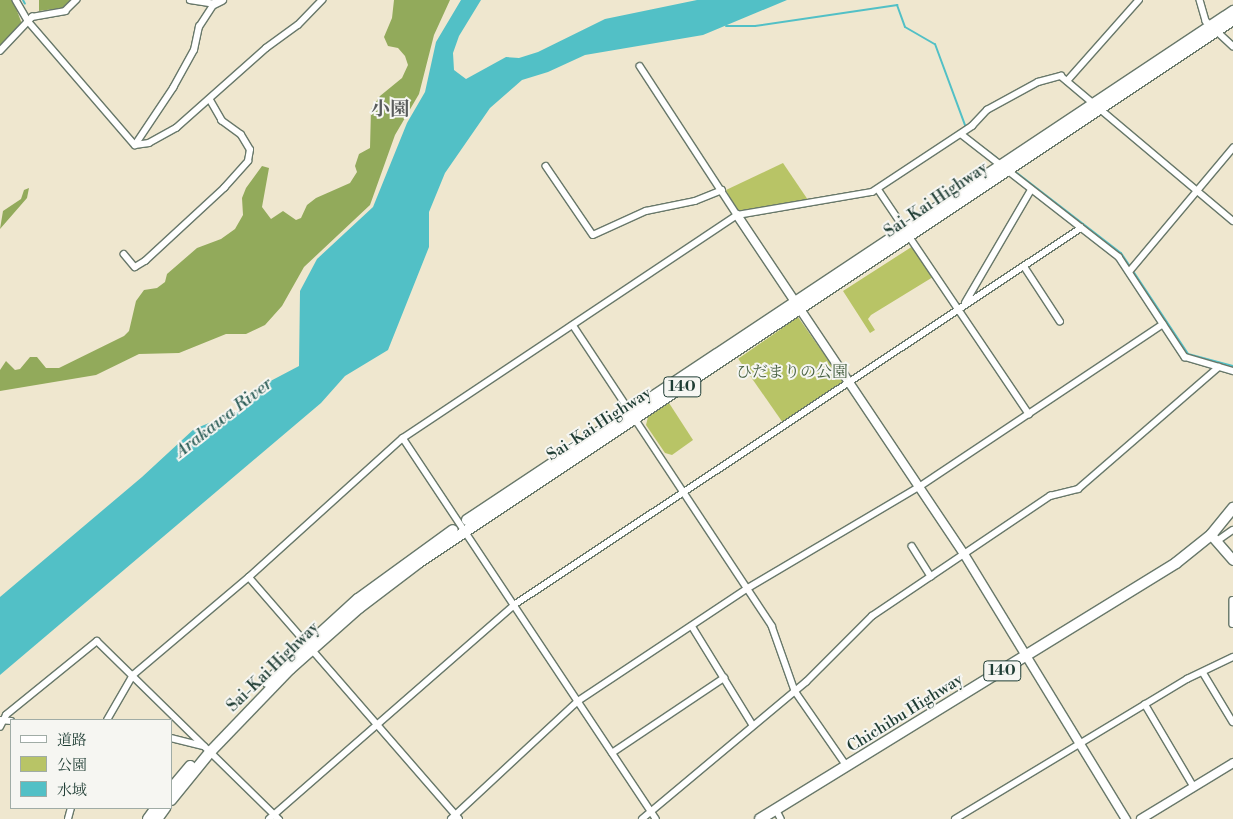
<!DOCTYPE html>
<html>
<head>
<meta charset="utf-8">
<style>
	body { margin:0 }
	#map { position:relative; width:1233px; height:819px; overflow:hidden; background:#efe7cf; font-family:"Libre Bodoni","Noto Serif JP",serif }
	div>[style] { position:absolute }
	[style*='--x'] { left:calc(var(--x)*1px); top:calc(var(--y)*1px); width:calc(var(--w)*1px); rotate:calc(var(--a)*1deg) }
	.green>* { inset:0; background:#b8c466; transform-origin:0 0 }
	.forest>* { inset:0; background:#92aa5b }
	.water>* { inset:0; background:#52c0c6 }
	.stream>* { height:2px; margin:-1px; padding:0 1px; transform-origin:1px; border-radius:1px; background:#52c0c6 }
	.roads { filter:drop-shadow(1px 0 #68786a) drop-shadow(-1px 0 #68786a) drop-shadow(0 1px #68786a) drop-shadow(0 -1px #68786a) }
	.minor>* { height:5.5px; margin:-2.75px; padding:0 2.75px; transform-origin:2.75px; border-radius:2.75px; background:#fff }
	.tertiary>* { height:8px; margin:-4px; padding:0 4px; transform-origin:4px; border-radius:4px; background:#fff }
	.secondary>* { height:9px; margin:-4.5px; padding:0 4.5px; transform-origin:4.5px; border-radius:4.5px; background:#fff }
	.trunk>* { height:10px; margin:-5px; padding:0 5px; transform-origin:5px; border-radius:5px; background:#fff }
	span { translate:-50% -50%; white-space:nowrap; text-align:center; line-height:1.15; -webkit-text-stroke:4px #f6f6f2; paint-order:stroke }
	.shield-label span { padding:1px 4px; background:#f6f6f2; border:1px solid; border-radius:4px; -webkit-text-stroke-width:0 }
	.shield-label { font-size:15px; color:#1f3d34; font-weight:700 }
	.street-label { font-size:16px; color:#1f3d34 }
	.park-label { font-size:16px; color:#455f40 }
	.water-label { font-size:18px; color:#2c5e58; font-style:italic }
	.quarter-label { font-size:19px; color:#595c5c; font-weight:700 }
	.legend { position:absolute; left:10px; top:719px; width:162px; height:90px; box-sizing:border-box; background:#f6f6f2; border:1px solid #a0aca6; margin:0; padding:6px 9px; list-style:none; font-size:15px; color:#1f3d34 }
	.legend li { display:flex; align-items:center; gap:10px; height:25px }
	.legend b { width:25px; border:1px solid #a0aca6 }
</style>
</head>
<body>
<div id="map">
	<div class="green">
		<i style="clip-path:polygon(783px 163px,808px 200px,737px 211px,726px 190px)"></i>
		<i style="clip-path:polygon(913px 246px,933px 277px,871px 315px,868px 319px,875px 330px,870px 333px,843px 291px)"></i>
		<i style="left:798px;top:317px;width:80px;height:73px;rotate:55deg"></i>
		<i style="clip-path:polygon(669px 403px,693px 440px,672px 455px,665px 453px,646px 425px,648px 417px)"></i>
	</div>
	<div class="forest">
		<i style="clip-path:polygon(0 0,13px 0,22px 24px,0 48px)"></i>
		<i style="clip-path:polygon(39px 0,71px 0,62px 8px,39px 11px)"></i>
		<i style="clip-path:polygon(394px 0,450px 0,434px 35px,419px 94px,395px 135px,370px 205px,304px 267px,282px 306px,265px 325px,246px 334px,226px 334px,179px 353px,139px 354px,96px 375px,0 391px,0 370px,6px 361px,15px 370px,20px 369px,30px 357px,37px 357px,46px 368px,59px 368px,124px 336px,129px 331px,136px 301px,144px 290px,157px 288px,165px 282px,167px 274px,197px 248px,221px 239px,235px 229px,243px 215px,242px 198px,246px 188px,262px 166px,269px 168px,262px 207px,271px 219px,283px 211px,296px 220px,301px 218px,307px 205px,316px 198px,350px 183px,357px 172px,355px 166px,359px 154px,370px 148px,371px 109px,380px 96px,402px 78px,408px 65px,405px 56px,398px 48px,388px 46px,384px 37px,392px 18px)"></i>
		<i style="clip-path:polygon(29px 188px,27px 198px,0 229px,3px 211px,21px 199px,24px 190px)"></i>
	</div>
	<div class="water">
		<i style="clip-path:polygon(461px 0,481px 0,459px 36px,453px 53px,454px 70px,466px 79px,506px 57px,519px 58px,538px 52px,605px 19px,697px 0,787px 0,703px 35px,585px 55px,548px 72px,522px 80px,490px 108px,445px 173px,429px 212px,429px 247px,388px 350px,345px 376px,321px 403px,0 675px,0 597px,142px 477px,194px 429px,242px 410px,261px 386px,299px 366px,300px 291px,317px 259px,373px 207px,407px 123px,425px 92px,436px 42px)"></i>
	</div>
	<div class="stream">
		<i style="--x:23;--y:0;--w:4;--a:63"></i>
		<i style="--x:726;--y:26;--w:29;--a:0"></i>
		<i style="--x:755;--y:26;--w:144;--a:-8.4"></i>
		<i style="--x:897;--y:5;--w:23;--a:70"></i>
		<i style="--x:905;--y:27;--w:34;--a:30"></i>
		<i style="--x:935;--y:44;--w:90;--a:69.7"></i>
		<i style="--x:981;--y:146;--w:20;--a:37"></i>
		<i style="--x:1017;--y:173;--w:131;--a:37.6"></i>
		<i style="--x:1121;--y:253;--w:121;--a:56.4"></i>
		<i style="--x:1188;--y:354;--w:47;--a:14.9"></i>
	</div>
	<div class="roads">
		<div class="minor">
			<i style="--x:16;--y:0;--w:24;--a:60"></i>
			<i style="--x:28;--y:21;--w:164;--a:49.2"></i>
			<i style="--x:135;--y:145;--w:14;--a:-8"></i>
			<i style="--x:149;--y:143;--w:31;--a:-29"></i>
			<i style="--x:176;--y:128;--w:120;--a:-41.6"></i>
			<i style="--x:266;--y:48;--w:39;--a:-36"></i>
			<i style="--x:298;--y:25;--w:35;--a:-46"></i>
			<i style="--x:190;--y:0;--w:24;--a:9"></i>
			<i style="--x:1200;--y:0;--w:22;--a:74"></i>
			<i style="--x:1206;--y:21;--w:37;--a:43"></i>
			<i style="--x:0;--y:51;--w:47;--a:-46.7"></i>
			<i style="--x:32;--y:17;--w:34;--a:-10"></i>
			<i style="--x:65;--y:11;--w:16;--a:-45"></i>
			<i style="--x:640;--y:66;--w:178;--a:56.9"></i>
			<i style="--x:1067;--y:81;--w:108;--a:-48.4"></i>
			<i style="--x:961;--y:134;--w:200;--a:37.9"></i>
			<i style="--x:1119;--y:257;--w:120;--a:56.6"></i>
			<i style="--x:1185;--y:357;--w:50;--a:16.3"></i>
			<i style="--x:135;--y:145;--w:69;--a:-56.3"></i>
			<i style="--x:173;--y:88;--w:43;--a:-61.1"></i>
			<i style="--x:194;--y:50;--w:24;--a:-78"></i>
			<i style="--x:199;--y:27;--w:27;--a:-57"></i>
			<i style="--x:546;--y:166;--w:83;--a:55.7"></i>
			<i style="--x:593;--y:235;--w:58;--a:-24.4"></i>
			<i style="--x:646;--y:211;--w:50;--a:-11.5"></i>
			<i style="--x:695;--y:201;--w:29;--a:-22"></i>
			<i style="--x:878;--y:189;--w:48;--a:56"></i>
			<i style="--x:909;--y:236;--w:215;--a:56"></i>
			<i style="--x:124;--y:254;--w:17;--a:50"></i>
			<i style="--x:135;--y:267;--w:12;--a:-31"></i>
			<i style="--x:145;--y:261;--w:108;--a:-42.7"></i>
			<i style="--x:224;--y:188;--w:36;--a:-48"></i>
			<i style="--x:248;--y:161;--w:11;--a:-80"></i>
			<i style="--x:250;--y:150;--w:17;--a:-121"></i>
			<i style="--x:241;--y:135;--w:24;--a:-144"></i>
			<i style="--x:222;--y:121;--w:24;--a:-120"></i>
			<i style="--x:1024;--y:266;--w:66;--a:56.8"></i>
			<i style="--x:1129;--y:272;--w:162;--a:-50"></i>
			<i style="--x:965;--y:303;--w:131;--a:-59.7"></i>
			<i style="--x:573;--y:325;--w:361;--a:56.5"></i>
			<i style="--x:772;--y:626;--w:69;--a:70.5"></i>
			<i style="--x:795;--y:691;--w:91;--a:55.3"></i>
			<i style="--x:403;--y:438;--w:457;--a:56.4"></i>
			<i style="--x:1217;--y:541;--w:19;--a:-35"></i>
			<i style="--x:912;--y:546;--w:36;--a:58"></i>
			<i style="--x:249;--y:577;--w:320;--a:49"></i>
			<i style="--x:1233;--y:600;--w:24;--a:90"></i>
			<i style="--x:692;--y:626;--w:116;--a:58.4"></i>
			<i style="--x:1204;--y:674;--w:56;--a:58.9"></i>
			<i style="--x:1145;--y:704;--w:96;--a:59.4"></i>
			<i style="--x:0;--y:720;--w:11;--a:5"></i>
			<i style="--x:107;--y:720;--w:52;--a:-60"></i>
			<i style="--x:133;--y:675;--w:152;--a:-40.2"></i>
			<i style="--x:249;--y:577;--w:207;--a:-42.1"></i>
			<i style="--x:403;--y:438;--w:402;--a:-33.7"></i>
			<i style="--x:737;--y:215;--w:137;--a:-9.7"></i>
			<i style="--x:872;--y:192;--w:120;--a:-33.4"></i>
			<i style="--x:972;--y:126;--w:22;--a:-47"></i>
			<i style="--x:987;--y:110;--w:58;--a:-28.8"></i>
			<i style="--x:1038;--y:82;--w:24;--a:-15"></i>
			<i style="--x:1061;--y:76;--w:225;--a:40.1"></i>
			<i style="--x:0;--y:727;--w:13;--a:-63"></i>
			<i style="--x:6;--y:715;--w:117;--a:-39.1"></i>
			<i style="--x:97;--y:641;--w:255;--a:44.4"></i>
			<i style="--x:171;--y:738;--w:34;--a:14"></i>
			<i style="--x:612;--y:753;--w:135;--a:-33.8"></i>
			<i style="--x:776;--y:809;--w:11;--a:63"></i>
			<i style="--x:68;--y:819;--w:11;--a:-75"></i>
			<i style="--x:269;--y:819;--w:325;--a:-41.1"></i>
			<i style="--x:514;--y:605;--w:681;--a:-33.62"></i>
			<i style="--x:451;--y:819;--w:173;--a:-42.9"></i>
			<i style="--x:578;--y:701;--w:204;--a:-33.6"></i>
			<i style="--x:748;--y:588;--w:199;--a:-30.6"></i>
			<i style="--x:919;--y:487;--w:293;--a:-33.7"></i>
			<i style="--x:642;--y:819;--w:214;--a:-39.9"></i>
			<i style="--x:806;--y:682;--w:93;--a:-45"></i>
			<i style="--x:872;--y:616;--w:215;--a:-34"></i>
			<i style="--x:1050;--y:496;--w:29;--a:-14"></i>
			<i style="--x:1078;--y:489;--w:186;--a:-40.9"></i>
			<i style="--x:955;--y:819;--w:271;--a:-31.1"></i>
			<i style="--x:1187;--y:679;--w:51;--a:-25.6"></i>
		</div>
		<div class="tertiary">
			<i style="--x:214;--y:4;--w:9;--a:-27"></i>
			<i style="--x:737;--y:215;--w:408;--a:56.2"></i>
			<i style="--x:964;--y:554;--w:311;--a:58.6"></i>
			<i style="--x:1141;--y:819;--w:108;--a:-31.3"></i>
		</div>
		<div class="secondary">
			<i style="--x:1211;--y:535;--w:33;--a:49"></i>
		</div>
		<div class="trunk">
			<i style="--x:467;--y:520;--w:920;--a:-33.6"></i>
			<i style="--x:267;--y:682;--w:123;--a:-42.4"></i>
			<i style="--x:358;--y:599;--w:117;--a:-36"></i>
			<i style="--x:171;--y:789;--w:30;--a:-50"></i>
			<i style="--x:171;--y:800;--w:63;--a:-50.8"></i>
			<i style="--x:211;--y:751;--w:114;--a:-46.1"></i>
			<i style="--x:290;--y:669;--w:92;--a:-41.5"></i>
			<i style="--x:359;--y:608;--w:74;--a:-37.3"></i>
			<i style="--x:418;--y:563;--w:979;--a:-33.67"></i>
			<i style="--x:148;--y:819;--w:14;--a:-54"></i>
			<i style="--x:157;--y:819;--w:14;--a:-54"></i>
			<i style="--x:760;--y:819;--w:488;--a:-31.6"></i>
			<i style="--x:1176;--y:563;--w:45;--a:-38.7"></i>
			<i style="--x:1211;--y:535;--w:35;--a:-51"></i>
		</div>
	</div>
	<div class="shield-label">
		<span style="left:682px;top:387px">140</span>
		<span style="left:1002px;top:671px">140</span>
	</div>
	<div class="street-label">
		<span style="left:936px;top:200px;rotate:-34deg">Sai-Kai Highway</span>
		<span style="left:599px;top:424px;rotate:-33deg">Sai-Kai Highway</span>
		<span style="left:273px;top:667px;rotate:-44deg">Sai-Kai Highway</span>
		<span style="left:905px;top:713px;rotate:-32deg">Chichibu Highway</span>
	</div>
	<div class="park-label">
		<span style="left:792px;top:372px">ひだまりの公園</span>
	</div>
	<div class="water-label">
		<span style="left:224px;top:418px;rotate:-38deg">Arakawa River</span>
	</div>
	<div class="quarter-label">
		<span style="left:390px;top:110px">小園</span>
	</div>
	<ul class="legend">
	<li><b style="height:6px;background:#fff"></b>道路</li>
	<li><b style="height:14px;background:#b8c466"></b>公園</li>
	<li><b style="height:14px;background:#52c0c6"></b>水域</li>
	</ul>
</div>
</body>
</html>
